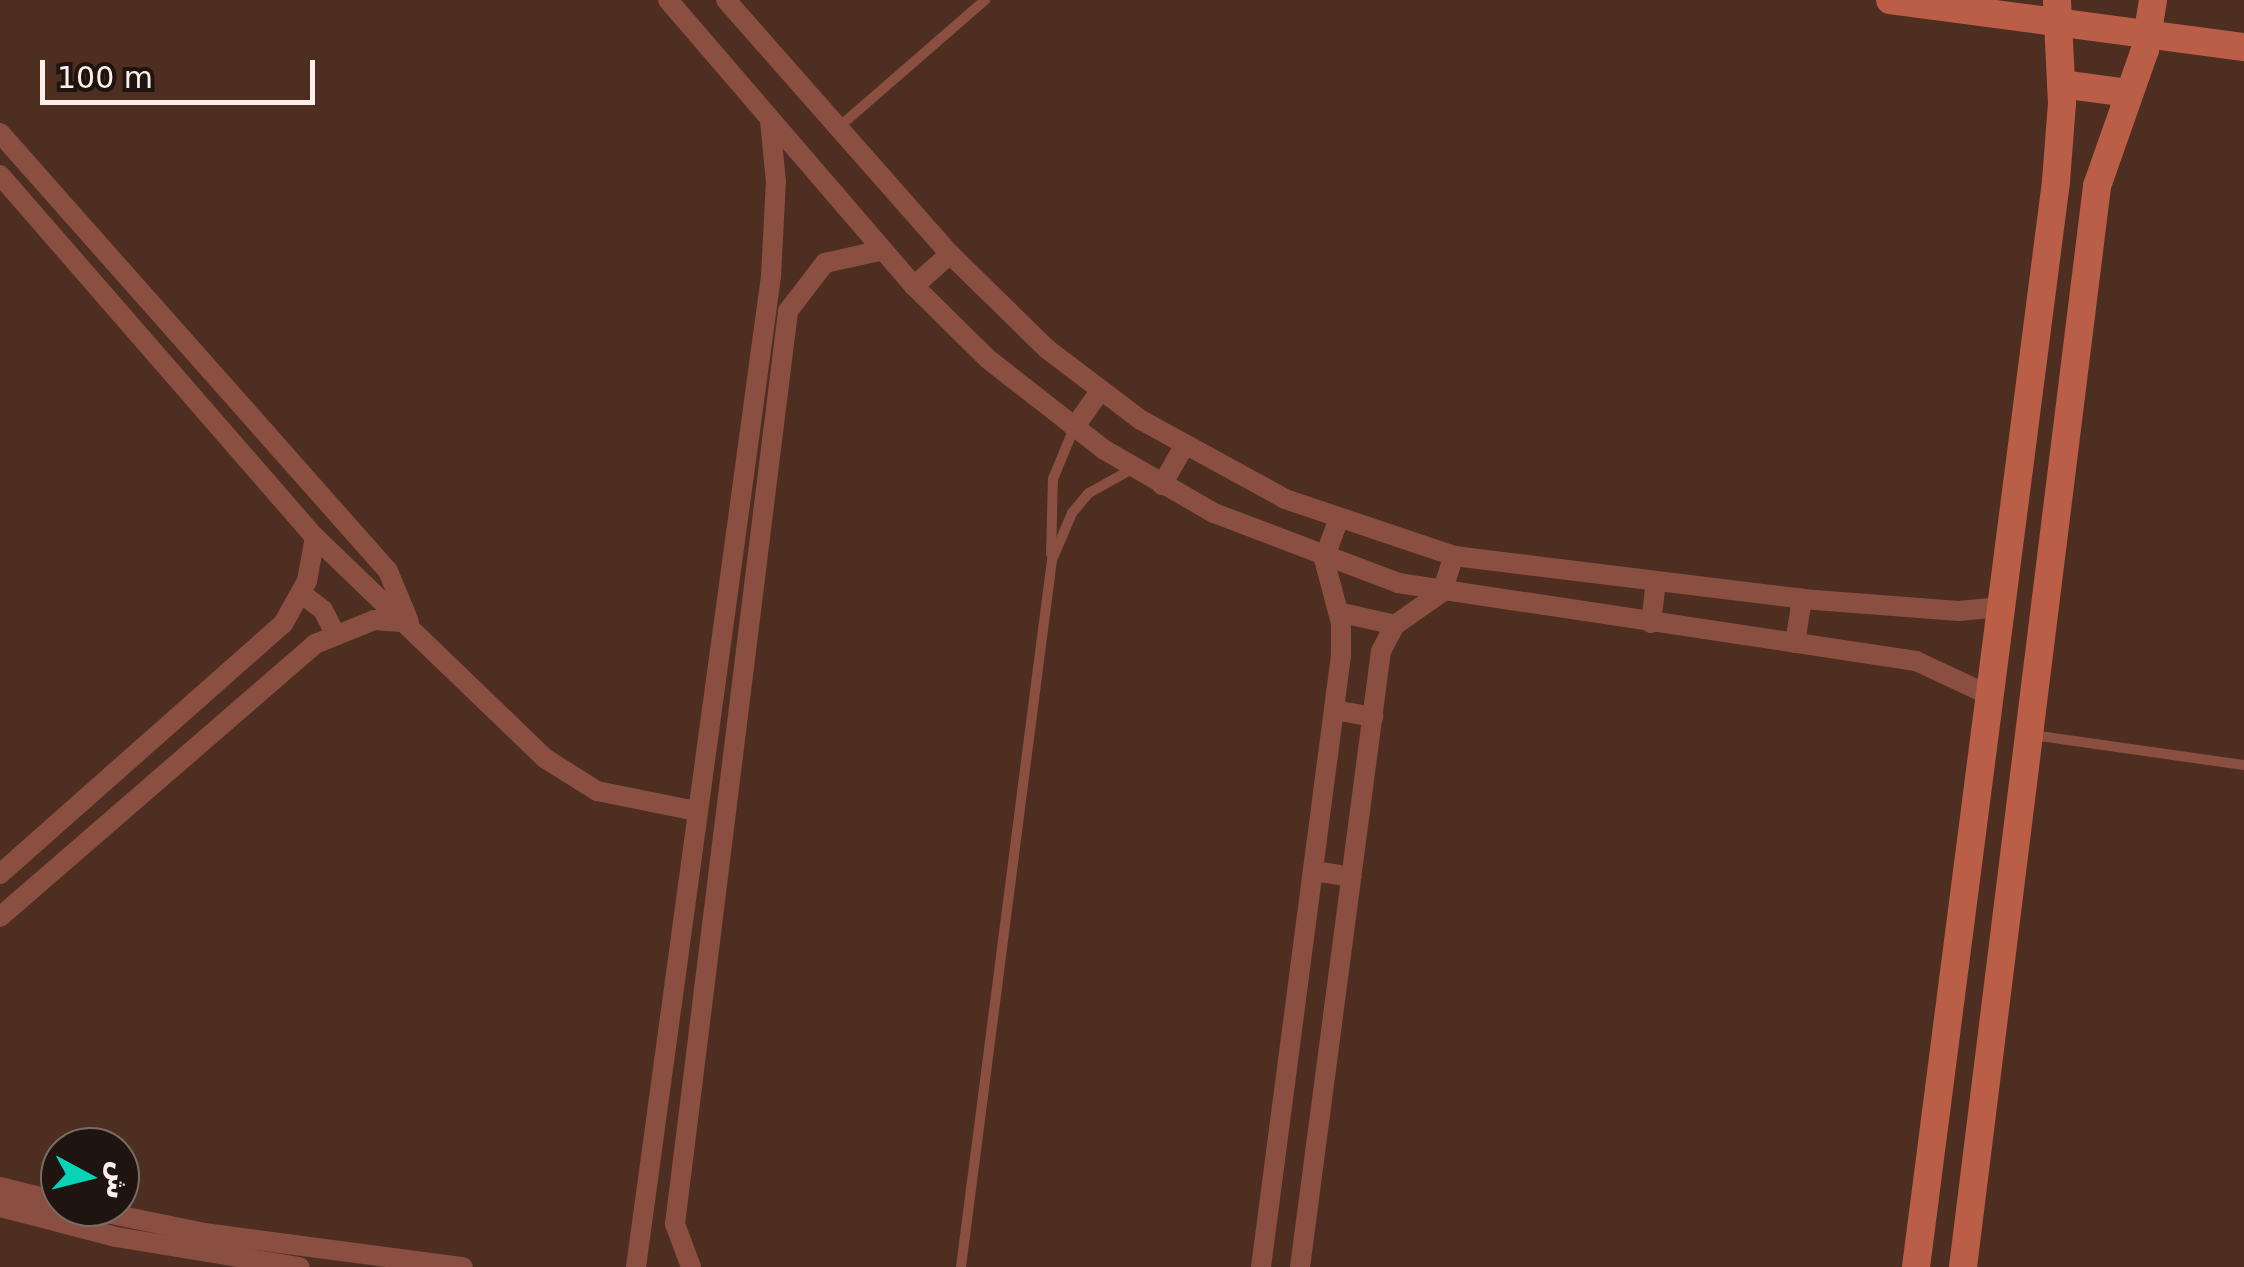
<!DOCTYPE html>
<html>
<head>
<meta charset="utf-8">
<style>
	body { margin:0 }
	#map { position:relative; width:2244px; height:1267px; overflow:hidden; background:#40281e; font-family:"DejaVu Sans","Noto Sans Arabic",sans-serif }
	div>[style] { position:absolute }
	[style*='--x'] { left:calc(var(--x)*1px); top:calc(var(--y)*1px); width:calc(var(--w)*1px); rotate:calc(var(--a)*1deg) }
	.built>* { inset:0; background:#4e2e21 }
	.lane>* { height:10px; margin:-5px; padding:0 5px; transform-origin:5px; border-radius:5px; background:#8a4f41 }
	.street>* { height:20px; margin:-10px; padding:0 10px; transform-origin:10px; border-radius:10px; background:#8a4f41 }
	.secondary>* { height:28px; margin:-14px; padding:0 14px; transform-origin:14px; border-radius:14px; background:#bb5e48 }
	span { translate:-50% -50%; white-space:nowrap; text-align:center; line-height:1.15; -webkit-text-stroke:10px #1f140f; paint-order:stroke }
	.north { position:absolute; left:40px; top:1127px; width:100px; height:100px; box-sizing:border-box; background:#1f140f; border:2px solid #786c67; border-radius:50%; rotate:97deg; font-size:28px; font-weight:700; line-height:40px; text-align:center; color:#fdf0ea }
	.north::after { content:''; display:block; margin:auto; width:35px; height:45px; background:#05d5b6; clip-path:polygon(50% 0,100% 100%,50% 72%,0 100%) }
	.scale { position:absolute; left:40px; top:60px; width:275px; height:45px; box-sizing:border-box; border:5px solid #fdf0ea; border-top:0; padding-left:12px; font-size:30px; line-height:35px; white-space:nowrap; color:#fdf0ea; -webkit-text-stroke:8px #1f140f; paint-order:stroke }
</style>
</head>
<body>
<div id="map">
	<div class="built">
		<i style="clip-path:polygon(evenodd,0 0,2244px 0,2244px 1267px,0 1267px,0 0,60px 1147px,120px 1147px,120px 1207px,60px 1207px,60px 1147px)"></i>
	</div>
	<div class="lane">
		<i style="--x:839;--y:127;--w:194;--a:-41"></i>
		<i style="--x:1051;--y:554;--w:75;--a:-88.5"></i>
		<i style="--x:1053;--y:479;--w:55;--a:-67.6"></i>
		<i style="--x:2032;--y:735;--w:214;--a:8.1"></i>
		<i style="--x:961;--y:1267;--w:713;--a:-82.67"></i>
		<i style="--x:1052;--y:560;--w:51;--a:-66.9"></i>
		<i style="--x:1072;--y:513;--w:26;--a:-50"></i>
		<i style="--x:1089;--y:493;--w:51;--a:-29.1"></i>
	</div>
	<div class="street">
		<i style="--x:668;--y:0;--w:377;--a:49.3"></i>
		<i style="--x:914;--y:286;--w:104;--a:44.6"></i>
		<i style="--x:988;--y:359;--w:146;--a:38"></i>
		<i style="--x:1103;--y:449;--w:128;--a:30"></i>
		<i style="--x:1214;--y:513;--w:197;--a:20.8"></i>
		<i style="--x:1398;--y:583;--w:524;--a:8.56"></i>
		<i style="--x:1916;--y:661;--w:81;--a:25"></i>
		<i style="--x:726;--y:0;--w:339;--a:48.6"></i>
		<i style="--x:950;--y:254;--w:136;--a:44.4"></i>
		<i style="--x:1047;--y:349;--w:118;--a:37.1"></i>
		<i style="--x:1141;--y:420;--w:164;--a:28.7"></i>
		<i style="--x:1285;--y:499;--w:178;--a:18.6"></i>
		<i style="--x:1454;--y:556;--w:351;--a:7"></i>
		<i style="--x:1802;--y:599;--w:157;--a:4.4"></i>
		<i style="--x:1959;--y:611;--w:42;--a:-5.4"></i>
		<i style="--x:0;--y:133;--w:585;--a:48.46"></i>
		<i style="--x:388;--y:571;--w:55;--a:67.6"></i>
		<i style="--x:0;--y:175;--w:480;--a:49"></i>
		<i style="--x:315;--y:537;--w:320;--a:43.9"></i>
		<i style="--x:546;--y:759;--w:60;--a:32.1"></i>
		<i style="--x:597;--y:791;--w:101;--a:11.4"></i>
		<i style="--x:914;--y:286;--w:48;--a:-41.6"></i>
		<i style="--x:1074;--y:428;--w:45;--a:-54.9"></i>
		<i style="--x:1162;--y:485;--w:45;--a:-60.6"></i>
		<i style="--x:302;--y:594;--w:26;--a:37"></i>
		<i style="--x:323;--y:610;--w:27;--a:63"></i>
		<i style="--x:1338;--y:612;--w:58;--a:12.8"></i>
		<i style="--x:1651;--y:623;--w:42;--a:-83.2"></i>
		<i style="--x:1795;--y:643;--w:45;--a:-81"></i>
		<i style="--x:1334;--y:710;--w:40;--a:10"></i>
		<i style="--x:1314;--y:871;--w:38;--a:9"></i>
		<i style="--x:0;--y:874;--w:378;--a:-41.5"></i>
		<i style="--x:283;--y:624;--w:49;--a:-60.8"></i>
		<i style="--x:307;--y:581;--w:45;--a:-79.7"></i>
		<i style="--x:0;--y:917;--w:417;--a:-40.9"></i>
		<i style="--x:315;--y:644;--w:64;--a:-22.1"></i>
		<i style="--x:374;--y:620;--w:28;--a:4"></i>
		<i style="--x:0;--y:1187;--w:62;--a:14"></i>
		<i style="--x:0;--y:1207;--w:120;--a:14.5"></i>
		<i style="--x:116;--y:1237;--w:186;--a:9.3"></i>
		<i style="--x:78;--y:1207;--w:129;--a:11.7"></i>
		<i style="--x:204;--y:1233;--w:261;--a:7.5"></i>
		<i style="--x:636;--y:1267;--w:1000;--a:-82.24"></i>
		<i style="--x:771;--y:276;--w:94;--a:-87"></i>
		<i style="--x:776;--y:182;--w:61;--a:-95.6"></i>
		<i style="--x:691;--y:1267;--w:46;--a:-110.4"></i>
		<i style="--x:675;--y:1224;--w:920;--a:-82.94"></i>
		<i style="--x:788;--y:311;--w:61;--a:-52.4"></i>
		<i style="--x:825;--y:263;--w:59;--a:-12.6"></i>
		<i style="--x:1261;--y:1267;--w:617;--a:-82.55"></i>
		<i style="--x:1341;--y:655;--w:32;--a:-90"></i>
		<i style="--x:1341;--y:623;--w:66;--a:-104.9"></i>
		<i style="--x:1324;--y:559;--w:40;--a:-69.8"></i>
		<i style="--x:1300;--y:1267;--w:621;--a:-82.51"></i>
		<i style="--x:1381;--y:651;--w:30;--a:-62"></i>
		<i style="--x:1395;--y:625;--w:57;--a:-35.1"></i>
		<i style="--x:1442;--y:592;--w:38;--a:-72"></i>
	</div>
	<div class="secondary">
		<i style="--x:1890;--y:0;--w:357;--a:7.6"></i>
		<i style="--x:2061;--y:84;--w:69;--a:7.5"></i>
		<i style="--x:1916;--y:1267;--w:1095;--a:-82.65"></i>
		<i style="--x:2056;--y:181;--w:78;--a:-85.6"></i>
		<i style="--x:2062;--y:103;--w:103;--a:-92.8"></i>
		<i style="--x:1963;--y:1267;--w:1089;--a:-82.93"></i>
		<i style="--x:2097;--y:186;--w:144;--a:-70.6"></i>
		<i style="--x:2145;--y:50;--w:51;--a:-80.9"></i>
	</div>
	<div class="north">ش</div>
	<div class="scale">100 m</div>
</div>
</body>
</html>
